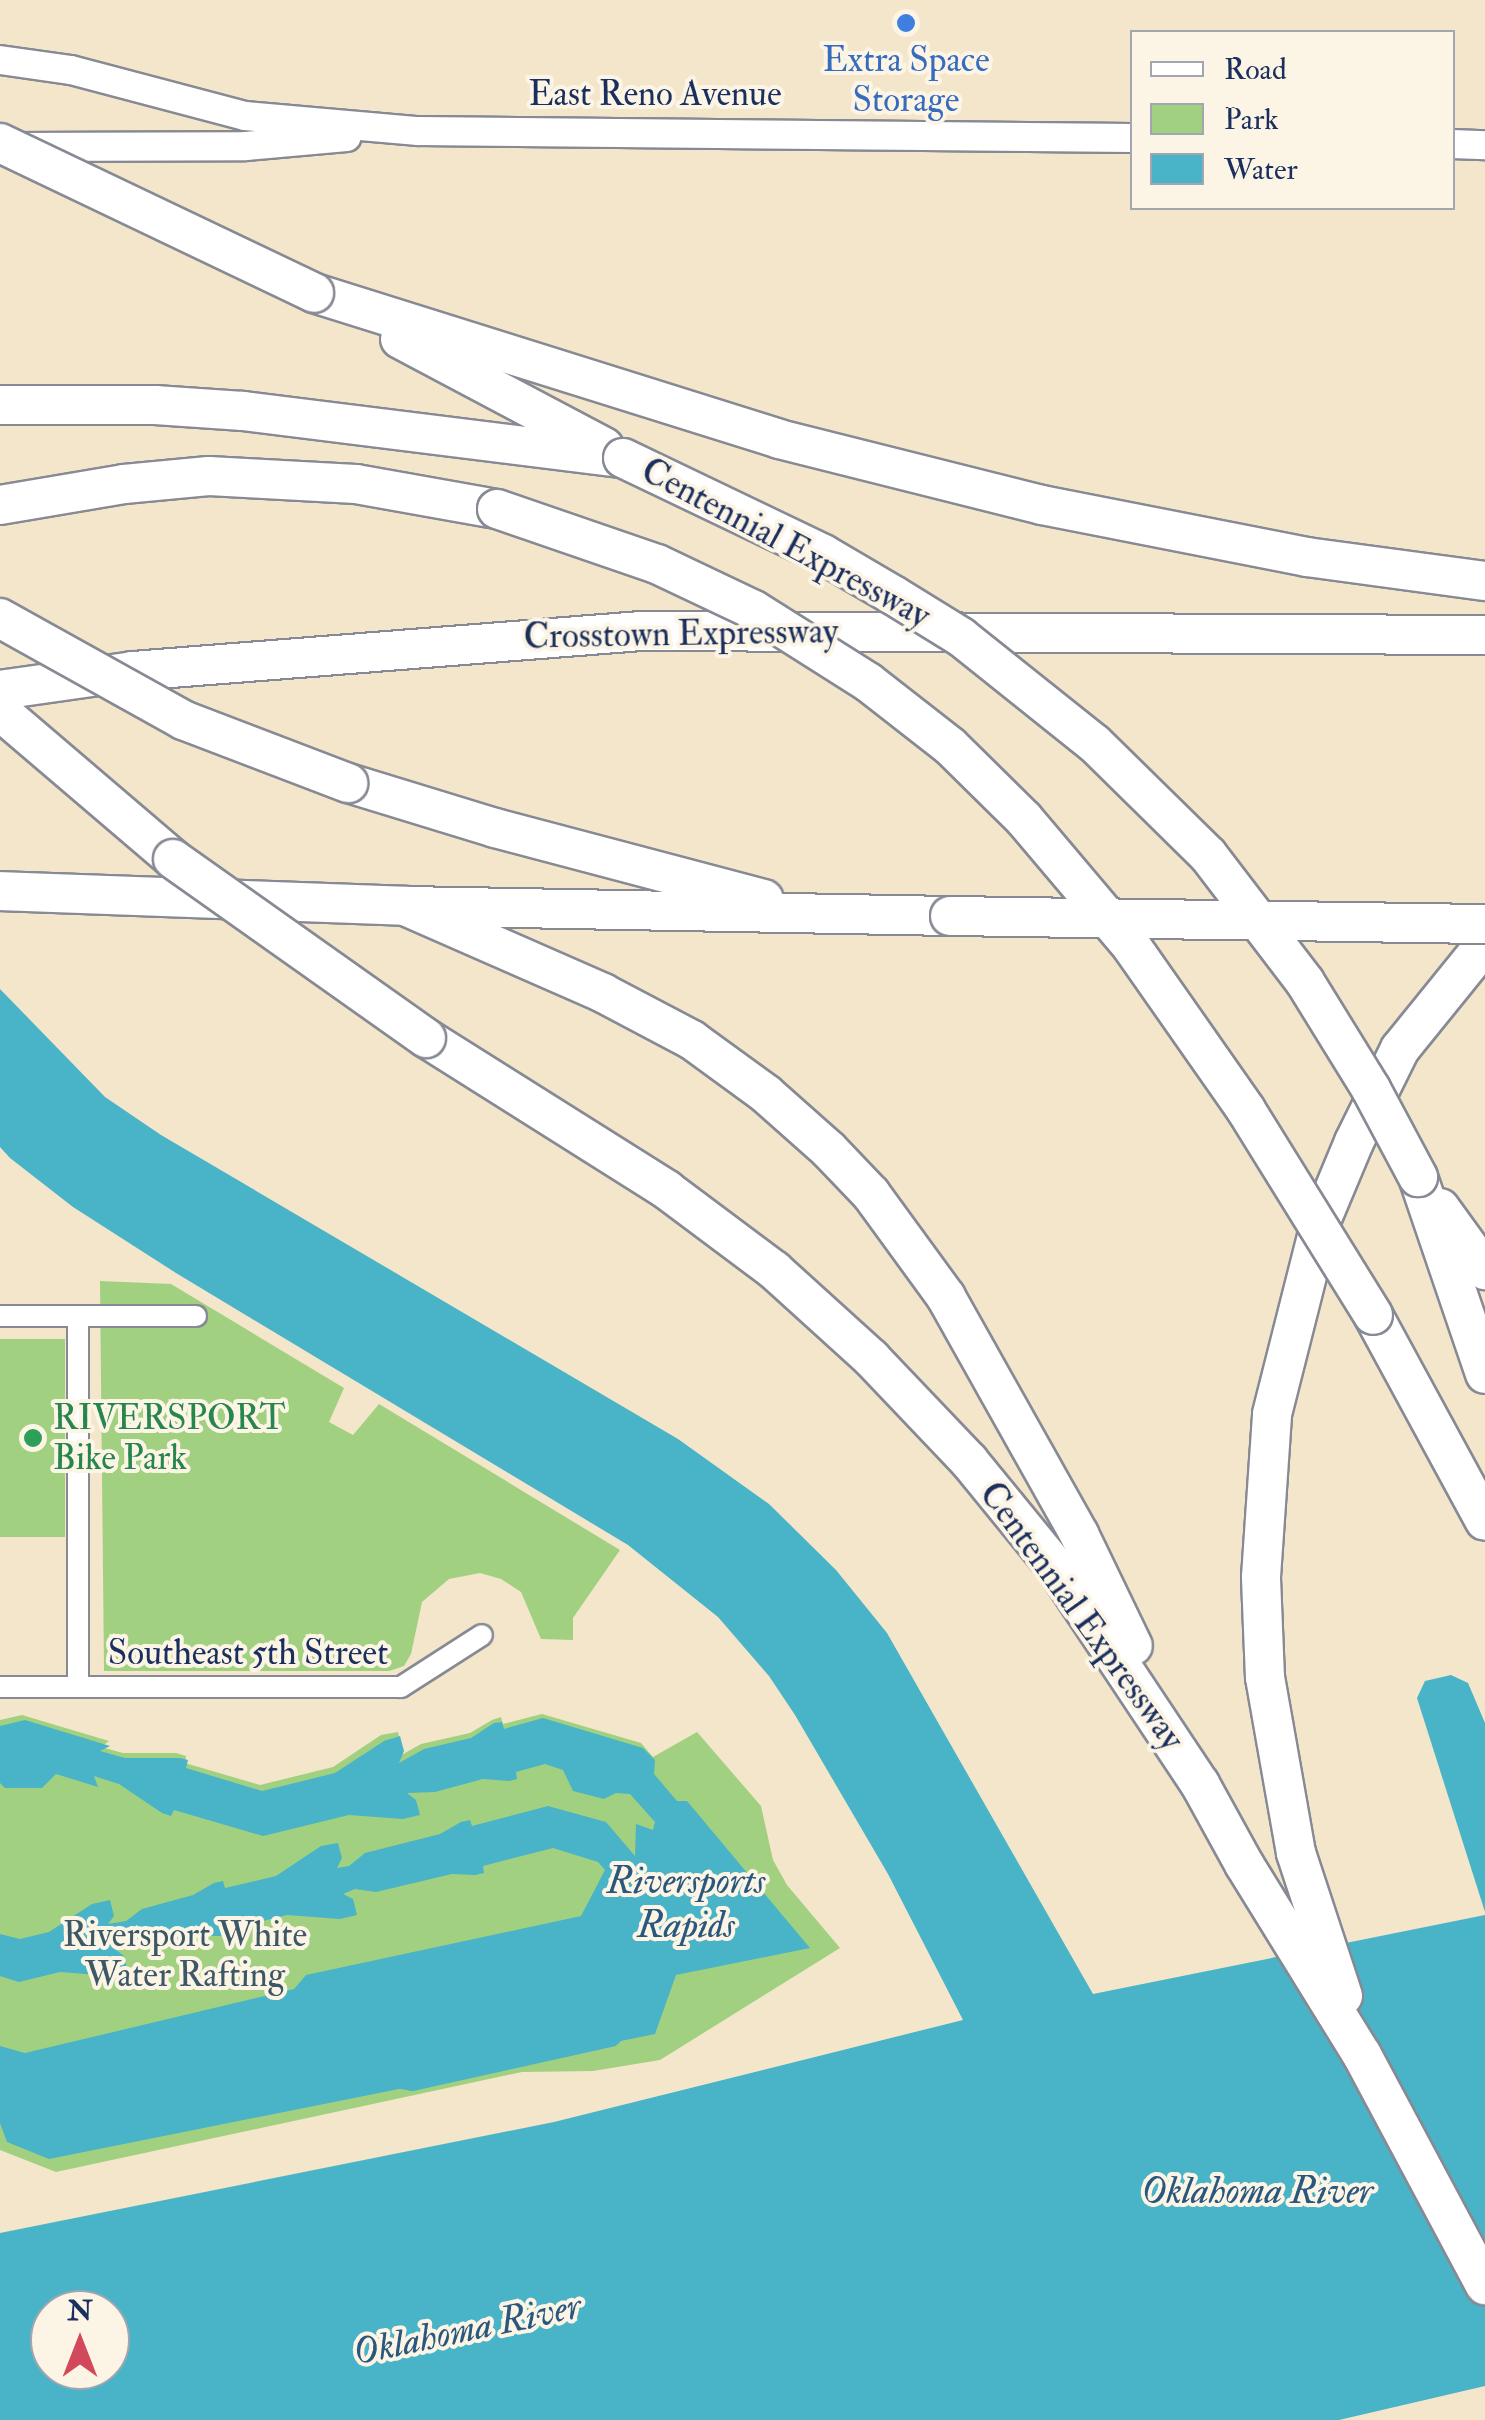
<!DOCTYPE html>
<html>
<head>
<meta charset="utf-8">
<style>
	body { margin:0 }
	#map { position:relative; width:1485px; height:2420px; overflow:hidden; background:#f3e6ca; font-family:"IM FELL Double Pica",serif }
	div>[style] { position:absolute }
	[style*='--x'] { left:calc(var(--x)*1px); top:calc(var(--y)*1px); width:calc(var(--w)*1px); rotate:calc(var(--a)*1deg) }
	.green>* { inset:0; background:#a1d180; transform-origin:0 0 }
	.water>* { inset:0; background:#49b3c7 }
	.canal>* { height:22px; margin:-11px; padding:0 11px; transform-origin:11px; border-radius:11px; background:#49b3c7 }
	.roads { filter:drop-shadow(2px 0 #878a94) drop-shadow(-2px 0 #878a94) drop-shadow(0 2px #878a94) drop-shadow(0 -2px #878a94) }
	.street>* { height:20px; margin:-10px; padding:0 10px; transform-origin:10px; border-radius:10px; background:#fff }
	.secondary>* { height:28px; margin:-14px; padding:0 14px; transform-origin:14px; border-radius:14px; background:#fff }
	.highway>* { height:38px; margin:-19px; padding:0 19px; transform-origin:19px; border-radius:19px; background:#fff }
	.bridges { filter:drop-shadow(2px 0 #878a94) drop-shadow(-2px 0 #878a94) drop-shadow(0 2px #878a94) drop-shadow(0 -2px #878a94) }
	.highway-bridge>* { height:38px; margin:-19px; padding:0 19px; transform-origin:19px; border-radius:19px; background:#fff }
	.dots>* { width:28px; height:28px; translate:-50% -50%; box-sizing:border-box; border:5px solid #fcf5e5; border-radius:50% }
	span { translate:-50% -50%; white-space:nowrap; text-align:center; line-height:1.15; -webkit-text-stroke:8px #fcf5e5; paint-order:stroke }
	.shop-label { font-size:35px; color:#366cbe }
	.street-label { font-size:35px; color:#1b2f5e }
	.leisure-label { font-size:35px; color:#27864d }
	.left { translate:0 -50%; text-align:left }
	.park-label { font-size:35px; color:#3c5866 }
	.water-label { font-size:38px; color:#29577e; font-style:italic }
	.legend { position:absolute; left:1130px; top:30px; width:325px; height:180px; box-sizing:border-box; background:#fcf5e5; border:2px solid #a2a6af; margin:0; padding:12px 18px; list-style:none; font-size:30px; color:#1b2f5e }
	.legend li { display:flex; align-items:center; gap:20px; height:50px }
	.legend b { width:50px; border:2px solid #a2a6af }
	.north { position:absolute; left:30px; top:2290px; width:100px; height:100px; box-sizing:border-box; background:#fcf5e5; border:2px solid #a2a6af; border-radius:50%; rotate:0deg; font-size:28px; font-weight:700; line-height:40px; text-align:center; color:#1b2f5e }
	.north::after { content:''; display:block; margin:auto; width:35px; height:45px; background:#d1495b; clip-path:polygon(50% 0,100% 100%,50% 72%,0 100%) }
</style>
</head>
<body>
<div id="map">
	<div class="green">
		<i style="clip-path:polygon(100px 1281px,171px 1284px,344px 1388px,329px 1422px,353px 1435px,379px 1404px,620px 1550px,573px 1618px,573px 1640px,541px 1639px,521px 1592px,501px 1579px,480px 1573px,449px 1579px,422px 1602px,411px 1654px,404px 1666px,389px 1671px,104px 1671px)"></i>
		<i style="left:0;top:1339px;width:65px;height:198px"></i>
		<i style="clip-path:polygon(542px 1714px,641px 1743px,653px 1757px,697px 1732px,761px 1806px,773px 1860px,787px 1885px,840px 1948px,660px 2060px,593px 2071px,522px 2072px,56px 2172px,0 2150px,0 1720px,22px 1715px,109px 1741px,101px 1747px,123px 1753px,176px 1753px,186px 1756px,185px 1763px,260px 1785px,333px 1767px,381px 1735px,398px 1732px,402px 1748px,398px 1757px,421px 1744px,470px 1733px,492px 1720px,501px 1717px,503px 1724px)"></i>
	</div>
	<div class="water">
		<i style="clip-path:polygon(evenodd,0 989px,105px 1097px,161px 1135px,678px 1439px,769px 1504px,836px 1570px,887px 1633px,1093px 1994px,1485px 1915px,1485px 2386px,1339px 2420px,0 2420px,0 2233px,554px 2122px,963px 2020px,888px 1874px,795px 1715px,769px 1676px,718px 1617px,628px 1545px,176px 1273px,73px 1207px,10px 1158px,0 1147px,0 989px,50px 2310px,110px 2310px,110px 2370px,50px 2370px,50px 2310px)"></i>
		<i style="clip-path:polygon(1451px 1675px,1468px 1683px,1485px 1723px,1485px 1912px,1417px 1698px,1425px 1681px)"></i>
		<i style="clip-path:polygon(543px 1718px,643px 1748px,655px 1760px,654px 1774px,677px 1801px,687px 1801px,810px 1948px,676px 1975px,655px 2034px,611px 2043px,608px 2031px,412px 2072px,414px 2086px,49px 2159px,7px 2142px,0 2123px,0 2046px,25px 2053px,294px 1989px,306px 1975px,581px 1916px,605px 1870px,598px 1862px,553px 1848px,483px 1866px,484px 1873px,475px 1875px,452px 1874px,376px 1892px,355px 1889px,343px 1894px,353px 1899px,357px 1915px,340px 1919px,287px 1915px,235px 1928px,236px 1934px,229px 1936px,204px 1936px,154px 1949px,133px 1945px,115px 1949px,124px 1956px,128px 1972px,111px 1976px,60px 1972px,19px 1982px,0 1976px,0 1934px,20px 1939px,49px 1932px,92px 1904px,110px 1900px,114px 1916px,108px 1924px,126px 1921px,142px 1909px,193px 1895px,214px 1883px,223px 1881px,225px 1888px,276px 1876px,321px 1846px,338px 1843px,342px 1858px,337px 1868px,349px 1866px,365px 1853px,440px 1834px,461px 1822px,470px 1820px,472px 1826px,548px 1806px,606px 1822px,635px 1856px,636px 1824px,653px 1830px,655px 1822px,630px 1794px,616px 1793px,604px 1799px,573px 1791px,563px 1770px,545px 1764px,516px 1772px,517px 1779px,509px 1781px,483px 1779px,435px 1792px,407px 1793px,416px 1800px,420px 1815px,403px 1819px,349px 1815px,263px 1836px,174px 1810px,171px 1816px,162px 1813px,119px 1784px,94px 1776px,98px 1787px,56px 1774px,42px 1788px,5px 1788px,0 1783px,0 1726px,25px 1720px,110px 1746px,100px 1751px,125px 1758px,180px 1758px,188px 1760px,186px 1768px,262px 1791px,335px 1773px,384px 1741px,400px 1736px,404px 1751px,399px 1763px,424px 1749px,471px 1738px,494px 1723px,502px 1722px,504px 1729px)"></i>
	</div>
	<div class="canal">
		<i style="--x:382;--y:2075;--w:30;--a:9"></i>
		<i style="--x:412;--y:2080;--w:203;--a:-12.5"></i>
		<i style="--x:610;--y:2036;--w:30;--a:-42"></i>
	</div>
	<div class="roads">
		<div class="street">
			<i style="--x:0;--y:1316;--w:196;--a:0"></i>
			<i style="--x:78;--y:1316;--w:371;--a:90"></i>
			<i style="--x:0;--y:1687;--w:401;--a:0"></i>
			<i style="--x:401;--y:1687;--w:96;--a:-32.7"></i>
		</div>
		<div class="secondary">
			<i style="--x:0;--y:60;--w:72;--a:8"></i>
			<i style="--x:71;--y:70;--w:180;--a:14.8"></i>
			<i style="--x:245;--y:116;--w:174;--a:5"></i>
			<i style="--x:418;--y:131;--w:714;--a:0.56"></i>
			<i style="--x:1452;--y:144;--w:33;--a:2"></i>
			<i style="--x:15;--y:147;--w:231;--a:-0.2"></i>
			<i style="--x:246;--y:146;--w:101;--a:-5.1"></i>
		</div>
		<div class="highway">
			<i style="--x:314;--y:293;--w:487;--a:17.4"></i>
			<i style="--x:779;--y:439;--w:271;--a:14.1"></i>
			<i style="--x:1042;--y:505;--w:270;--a:11.1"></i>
			<i style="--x:1307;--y:557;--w:180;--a:7.7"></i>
			<i style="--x:400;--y:339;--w:231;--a:27.9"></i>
			<i style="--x:0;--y:405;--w:155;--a:0"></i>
			<i style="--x:155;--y:405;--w:88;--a:3.9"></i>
			<i style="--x:243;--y:411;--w:383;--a:7.1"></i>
			<i style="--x:0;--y:505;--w:126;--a:-9.6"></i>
			<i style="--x:124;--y:484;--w:85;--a:-5.4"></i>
			<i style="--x:209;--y:476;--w:147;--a:3.1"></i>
			<i style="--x:356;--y:484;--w:143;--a:10.1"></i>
			<i style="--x:0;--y:690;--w:134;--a:-8.1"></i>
			<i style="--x:133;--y:671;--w:510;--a:-4.5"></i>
			<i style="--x:641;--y:631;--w:844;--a:0.27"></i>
			<i style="--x:0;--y:711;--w:228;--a:40.5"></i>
			<i style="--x:348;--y:783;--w:154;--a:17"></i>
			<i style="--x:495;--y:828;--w:278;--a:14.8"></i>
			<i style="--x:0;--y:891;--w:405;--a:2.1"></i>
			<i style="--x:405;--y:906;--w:545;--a:1.05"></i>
			<i style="--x:405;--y:906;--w:216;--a:23.7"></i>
			<i style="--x:603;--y:993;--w:101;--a:27.8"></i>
			<i style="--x:692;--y:1040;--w:92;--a:36.1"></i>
			<i style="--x:766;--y:1094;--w:84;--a:41.6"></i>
			<i style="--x:829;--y:1150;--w:61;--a:46.3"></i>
			<i style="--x:871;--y:1194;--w:127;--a:53.9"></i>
			<i style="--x:946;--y:1297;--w:272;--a:60.7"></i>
			<i style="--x:1079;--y:1534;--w:124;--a:64.3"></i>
			<i style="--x:426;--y:1038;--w:285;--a:32.2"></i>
			<i style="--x:667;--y:1190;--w:134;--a:36.8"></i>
			<i style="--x:774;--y:1270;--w:131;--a:42.2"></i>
			<i style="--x:871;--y:1358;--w:142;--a:46.4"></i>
			<i style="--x:969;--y:1461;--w:136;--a:50.7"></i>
			<i style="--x:1055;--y:1566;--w:262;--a:56.4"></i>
			<i style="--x:1200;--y:1784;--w:91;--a:61.2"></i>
			<i style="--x:1244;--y:1864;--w:225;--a:58.3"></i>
			<i style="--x:1362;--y:2055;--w:261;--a:61.9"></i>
			<i style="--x:1418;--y:1177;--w:208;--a:71.2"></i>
			<i style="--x:1440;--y:1208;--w:77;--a:54"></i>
			<i style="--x:1373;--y:1315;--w:234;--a:61.5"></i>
			<i style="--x:1343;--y:1996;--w:151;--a:-108.2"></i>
			<i style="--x:1296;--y:1853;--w:178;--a:-100"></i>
			<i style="--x:1265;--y:1678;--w:101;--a:-92.3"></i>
			<i style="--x:1261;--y:1577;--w:163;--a:-86.1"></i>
			<i style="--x:1272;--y:1414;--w:199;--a:-75.8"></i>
			<i style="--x:1321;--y:1221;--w:86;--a:-67.3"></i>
			<i style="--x:1354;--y:1142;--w:104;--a:-63.7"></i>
			<i style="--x:1400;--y:1049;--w:135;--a:-51"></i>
		</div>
	</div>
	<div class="bridges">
		<div class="highway-bridge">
			<i style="--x:0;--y:143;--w:348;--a:25.5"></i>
			<i style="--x:623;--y:458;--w:222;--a:25.6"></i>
			<i style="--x:823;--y:554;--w:81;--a:30.4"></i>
			<i style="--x:893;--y:595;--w:80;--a:31.7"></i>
			<i style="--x:961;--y:637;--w:170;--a:38.6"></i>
			<i style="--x:1094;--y:743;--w:160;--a:44.5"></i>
			<i style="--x:1208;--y:855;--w:160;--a:52.6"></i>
			<i style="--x:1305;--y:982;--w:126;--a:58.3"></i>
			<i style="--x:1371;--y:1089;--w:100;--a:61.9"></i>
			<i style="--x:497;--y:509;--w:169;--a:19"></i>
			<i style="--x:657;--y:564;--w:107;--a:25.4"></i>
			<i style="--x:754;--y:610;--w:135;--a:32.3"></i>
			<i style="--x:868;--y:682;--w:104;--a:38"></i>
			<i style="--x:950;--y:746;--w:104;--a:44.6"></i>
			<i style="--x:1024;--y:819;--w:167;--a:49.8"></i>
			<i style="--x:1132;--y:947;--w:199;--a:55"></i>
			<i style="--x:1246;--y:1110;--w:241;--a:58.2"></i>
			<i style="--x:0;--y:618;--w:210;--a:29.1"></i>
			<i style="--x:183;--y:720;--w:177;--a:20.9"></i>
			<i style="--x:173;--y:859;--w:310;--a:35.3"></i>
			<i style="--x:950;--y:916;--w:535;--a:0.86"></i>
		</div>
	</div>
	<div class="dots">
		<i style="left:906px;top:23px;background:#3f7fe0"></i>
		<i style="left:33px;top:1438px;background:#2e9e5b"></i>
	</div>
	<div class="shop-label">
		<span style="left:906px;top:80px">Extra Space<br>Storage</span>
	</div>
	<div class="street-label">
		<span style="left:655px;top:94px">East Reno Avenue</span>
		<span style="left:786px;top:543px;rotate:28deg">Centennial Expressway</span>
		<span style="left:681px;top:634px;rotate:-1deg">Crosstown Expressway</span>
		<span style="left:1082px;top:1616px;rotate:54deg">Centennial Expressway</span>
		<span style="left:248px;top:1653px">Southeast 5th Street</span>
	</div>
	<div class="leisure-label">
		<span class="left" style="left:53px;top:1438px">RIVERSPORT<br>Bike Park</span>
	</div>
	<div class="park-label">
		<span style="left:185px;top:1955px">Riversport White<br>Water Rafting</span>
	</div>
	<div class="water-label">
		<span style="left:686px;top:1904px">Riversports<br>Rapids</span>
		<span style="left:1257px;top:2192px">Oklahoma River</span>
		<span style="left:467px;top:2330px;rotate:-12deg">Oklahoma River</span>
	</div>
	<ul class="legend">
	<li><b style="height:12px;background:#fff"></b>Road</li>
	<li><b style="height:28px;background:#a1d180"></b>Park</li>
	<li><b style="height:28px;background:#49b3c7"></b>Water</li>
	</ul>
	<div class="north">N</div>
</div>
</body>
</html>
